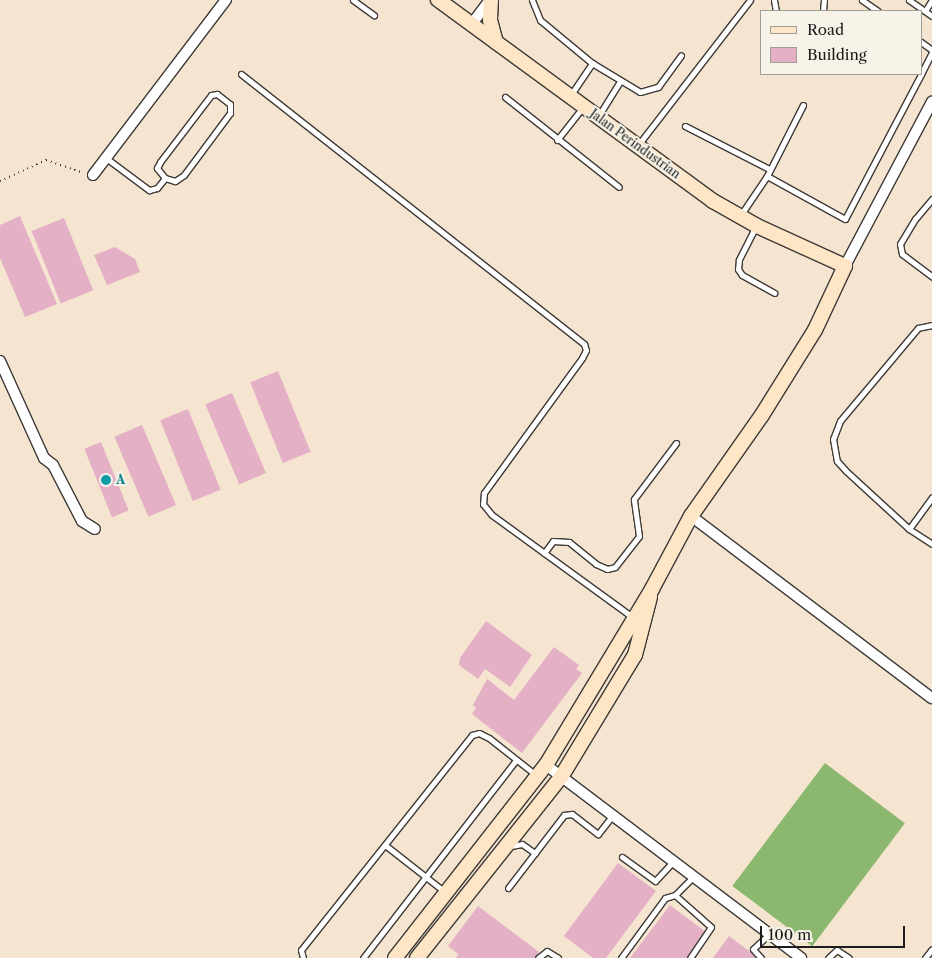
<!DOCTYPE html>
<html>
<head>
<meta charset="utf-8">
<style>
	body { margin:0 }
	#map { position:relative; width:932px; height:958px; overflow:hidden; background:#f5e5d0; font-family:"Libre Caslon Text",serif }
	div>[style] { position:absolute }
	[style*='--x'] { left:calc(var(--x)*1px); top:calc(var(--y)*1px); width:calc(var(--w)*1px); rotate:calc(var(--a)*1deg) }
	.forest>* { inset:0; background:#8cb76e; transform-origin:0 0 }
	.building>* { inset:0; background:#e4b0c5; transform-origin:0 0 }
	.path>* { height:2px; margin-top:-1px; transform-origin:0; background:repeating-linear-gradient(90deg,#3d3a37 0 1px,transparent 0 5px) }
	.roads { filter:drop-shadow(1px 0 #3d3a37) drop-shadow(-1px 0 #3d3a37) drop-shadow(0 1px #3d3a37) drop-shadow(0 -1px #3d3a37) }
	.lane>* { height:5px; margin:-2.5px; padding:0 2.5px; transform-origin:2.5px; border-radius:2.5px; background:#fff }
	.street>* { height:10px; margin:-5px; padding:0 5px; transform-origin:5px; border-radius:5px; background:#fff }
	.secondary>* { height:14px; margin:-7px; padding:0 7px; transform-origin:7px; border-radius:7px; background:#fde5c5 }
	.dots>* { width:14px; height:14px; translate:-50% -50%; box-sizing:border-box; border:2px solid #f7f3e8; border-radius:50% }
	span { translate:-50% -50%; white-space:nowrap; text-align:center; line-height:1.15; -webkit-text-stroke:4px #f7f3e8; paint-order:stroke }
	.street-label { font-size:12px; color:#1c1c1c }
	.culture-label { font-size:12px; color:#0d838f; font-weight:700 }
	.left { translate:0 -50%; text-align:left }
	.legend { position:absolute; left:760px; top:10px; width:162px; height:65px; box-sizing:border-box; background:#f7f3e8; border:1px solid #9f9d96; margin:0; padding:6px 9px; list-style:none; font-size:15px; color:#1c1c1c }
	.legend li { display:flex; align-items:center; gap:10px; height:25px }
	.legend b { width:25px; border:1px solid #9f9d96 }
	.scale { position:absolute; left:760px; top:926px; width:145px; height:22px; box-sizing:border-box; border:2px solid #1c1c1c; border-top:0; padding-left:6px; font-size:15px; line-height:18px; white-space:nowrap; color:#1c1c1c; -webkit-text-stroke:4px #f7f3e8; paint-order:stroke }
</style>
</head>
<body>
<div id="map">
	<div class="forest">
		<i style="left:825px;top:763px;width:100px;height:154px;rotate:37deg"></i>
	</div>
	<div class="building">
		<i style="clip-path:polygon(20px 216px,57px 304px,25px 317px,0 258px,0 225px)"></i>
		<i style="left:64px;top:218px;width:78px;height:35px;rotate:68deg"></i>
		<i style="clip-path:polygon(115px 247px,135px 259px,140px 272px,107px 285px,94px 255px)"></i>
		<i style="left:278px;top:371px;width:87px;height:30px;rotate:68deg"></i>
		<i style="left:232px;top:393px;width:87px;height:29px;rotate:67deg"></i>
		<i style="left:188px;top:409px;width:87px;height:30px;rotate:68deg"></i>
		<i style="left:142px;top:425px;width:87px;height:30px;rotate:67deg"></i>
		<i style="left:101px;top:442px;width:74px;height:18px;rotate:68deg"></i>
		<i style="clip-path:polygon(486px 621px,532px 655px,510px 687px,485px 669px,478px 679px,459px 665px,460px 658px)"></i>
		<i style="clip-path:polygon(554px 647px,579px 665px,576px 669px,582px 673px,522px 753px,472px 714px,476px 708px,473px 705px,487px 679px,514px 700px)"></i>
		<i style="clip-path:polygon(618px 863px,656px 891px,606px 958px,593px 958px,564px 936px)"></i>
		<i style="clip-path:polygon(670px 905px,707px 933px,688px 958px,630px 958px)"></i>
		<i style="clip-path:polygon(478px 906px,539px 952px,535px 958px,456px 958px,458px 954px,448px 946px)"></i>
		<i style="clip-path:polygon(729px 936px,758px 958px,713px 958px)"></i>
	</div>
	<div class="path">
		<i style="--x:0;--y:181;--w:51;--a:-24.5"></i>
		<i style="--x:46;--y:160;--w:39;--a:19"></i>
	</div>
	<div class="roads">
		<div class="lane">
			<i style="--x:353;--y:0;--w:26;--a:36"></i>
			<i style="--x:532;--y:0;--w:22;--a:68"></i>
			<i style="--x:540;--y:20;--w:67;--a:39.6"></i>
			<i style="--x:592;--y:63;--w:56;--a:31.1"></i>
			<i style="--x:640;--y:92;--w:19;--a:-16"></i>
			<i style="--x:658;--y:87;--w:39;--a:-54"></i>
			<i style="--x:774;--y:0;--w:11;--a:80"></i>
			<i style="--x:862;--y:0;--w:19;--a:35"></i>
			<i style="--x:909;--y:0;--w:28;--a:35"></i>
			<i style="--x:823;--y:11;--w:11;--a:-85"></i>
			<i style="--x:925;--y:11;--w:13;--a:-58"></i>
			<i style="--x:921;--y:42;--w:14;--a:36"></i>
			<i style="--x:241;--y:74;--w:437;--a:38.2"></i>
			<i style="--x:584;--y:344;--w:6;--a:72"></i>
			<i style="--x:586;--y:350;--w:9;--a:117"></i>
			<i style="--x:582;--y:358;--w:167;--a:126"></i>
			<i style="--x:484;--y:493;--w:11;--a:95"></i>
			<i style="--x:483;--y:504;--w:14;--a:51"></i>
			<i style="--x:492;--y:515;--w:175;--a:36"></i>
			<i style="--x:921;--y:74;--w:25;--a:-63"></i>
			<i style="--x:570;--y:96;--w:40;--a:-56"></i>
			<i style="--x:505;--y:97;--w:145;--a:38.3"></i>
			<i style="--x:803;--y:105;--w:80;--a:116.9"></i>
			<i style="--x:767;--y:176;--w:89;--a:28.9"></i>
			<i style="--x:845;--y:219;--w:164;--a:-62.3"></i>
			<i style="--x:599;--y:115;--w:39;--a:-58"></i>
			<i style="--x:685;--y:126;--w:94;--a:27.1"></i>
			<i style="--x:557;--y:140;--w:42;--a:-51.8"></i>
			<i style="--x:638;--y:145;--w:183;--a:-52.3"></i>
			<i style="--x:106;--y:158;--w:54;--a:36.7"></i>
			<i style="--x:149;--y:190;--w:8;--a:-14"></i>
			<i style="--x:157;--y:188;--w:13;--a:-51"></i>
			<i style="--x:165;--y:178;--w:13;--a:-129"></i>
			<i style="--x:157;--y:168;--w:7;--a:-63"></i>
			<i style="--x:160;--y:162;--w:84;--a:-52.7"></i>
			<i style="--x:211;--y:95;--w:6;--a:-9"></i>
			<i style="--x:217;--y:94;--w:16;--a:38"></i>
			<i style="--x:230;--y:104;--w:9;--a:90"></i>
			<i style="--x:230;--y:113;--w:77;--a:126.6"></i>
			<i style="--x:184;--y:175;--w:11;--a:146"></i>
			<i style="--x:175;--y:181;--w:10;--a:-163"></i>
			<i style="--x:932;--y:199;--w:26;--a:130"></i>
			<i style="--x:915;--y:219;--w:29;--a:121"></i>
			<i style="--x:900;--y:244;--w:10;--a:79"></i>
			<i style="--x:902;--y:254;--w:38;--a:37"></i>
			<i style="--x:740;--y:216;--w:48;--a:-56"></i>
			<i style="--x:756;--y:226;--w:38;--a:117"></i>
			<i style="--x:739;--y:260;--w:9;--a:96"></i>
			<i style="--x:738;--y:269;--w:7;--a:56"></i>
			<i style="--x:742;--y:275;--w:37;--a:29"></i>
			<i style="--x:932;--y:325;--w:14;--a:168"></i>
			<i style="--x:918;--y:328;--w:121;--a:130"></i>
			<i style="--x:840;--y:421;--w:19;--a:111"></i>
			<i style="--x:833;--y:439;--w:22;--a:80"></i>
			<i style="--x:837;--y:461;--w:13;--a:48"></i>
			<i style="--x:846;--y:471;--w:86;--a:42.6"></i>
			<i style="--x:909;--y:529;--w:27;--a:33"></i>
			<i style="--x:909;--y:529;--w:39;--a:-54"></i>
			<i style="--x:544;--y:553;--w:15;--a:-53"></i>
			<i style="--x:553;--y:541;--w:16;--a:4"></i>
			<i style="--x:569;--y:542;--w:35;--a:39"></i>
			<i style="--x:596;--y:564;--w:12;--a:24"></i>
			<i style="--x:607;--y:569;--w:8;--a:-14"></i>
			<i style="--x:615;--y:567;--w:39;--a:-52"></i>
			<i style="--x:639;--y:536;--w:37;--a:-98"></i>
			<i style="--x:634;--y:499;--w:70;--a:-53.1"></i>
			<i style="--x:385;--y:845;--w:76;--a:38.1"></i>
			<i style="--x:511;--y:846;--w:11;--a:-10"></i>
			<i style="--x:522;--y:844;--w:16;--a:35"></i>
			<i style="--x:622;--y:857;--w:41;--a:36"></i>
			<i style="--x:655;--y:881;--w:26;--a:-47"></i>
			<i style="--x:508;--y:888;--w:92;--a:-52.5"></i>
			<i style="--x:564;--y:815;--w:8;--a:-7"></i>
			<i style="--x:572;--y:814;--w:33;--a:38"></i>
			<i style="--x:598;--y:834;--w:23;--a:-52"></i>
			<i style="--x:675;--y:895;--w:48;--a:41.6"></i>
			<i style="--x:711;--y:927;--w:37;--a:124"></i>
			<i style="--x:303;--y:958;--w:8;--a:-104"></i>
			<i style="--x:301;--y:950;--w:275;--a:-51.5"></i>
			<i style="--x:472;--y:735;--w:7;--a:-16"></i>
			<i style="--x:479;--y:733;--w:11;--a:27"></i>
			<i style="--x:489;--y:738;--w:60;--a:38.2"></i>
			<i style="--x:363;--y:958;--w:249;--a:-52.3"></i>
			<i style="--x:538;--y:958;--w:11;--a:-38"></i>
			<i style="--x:547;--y:951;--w:13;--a:32"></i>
			<i style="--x:621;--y:958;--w:74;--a:-53.7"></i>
			<i style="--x:665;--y:898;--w:10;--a:-17"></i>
			<i style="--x:675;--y:895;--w:25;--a:-45"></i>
			<i style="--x:761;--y:958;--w:12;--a:-132"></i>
			<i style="--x:753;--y:949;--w:22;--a:-43"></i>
			<i style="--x:828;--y:958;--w:12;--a:-42"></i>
			<i style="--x:837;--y:950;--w:14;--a:34"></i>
			<i style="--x:925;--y:958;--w:11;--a:-52"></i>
		</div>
		<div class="street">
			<i style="--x:471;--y:25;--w:31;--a:-53"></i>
			<i style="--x:93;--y:175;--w:220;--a:-52.8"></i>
			<i style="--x:845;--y:266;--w:186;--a:-62.1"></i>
			<i style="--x:0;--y:361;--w:107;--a:65.6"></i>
			<i style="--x:44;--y:458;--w:11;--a:38"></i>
			<i style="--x:53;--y:465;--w:63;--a:62.6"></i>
			<i style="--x:82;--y:521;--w:15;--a:32"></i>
			<i style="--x:691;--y:516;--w:302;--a:37.1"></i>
			<i style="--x:546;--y:765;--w:320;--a:37.1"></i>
		</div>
		<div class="secondary">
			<i style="--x:491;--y:0;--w:20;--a:93"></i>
			<i style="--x:490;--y:20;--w:23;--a:75"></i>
			<i style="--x:395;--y:958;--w:245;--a:-52"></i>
			<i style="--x:546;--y:765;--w:205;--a:-58.9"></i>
			<i style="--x:652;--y:589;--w:83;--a:-61.9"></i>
			<i style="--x:691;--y:516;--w:123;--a:-54.9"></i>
			<i style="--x:762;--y:415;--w:100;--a:-58.1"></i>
			<i style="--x:815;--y:330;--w:71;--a:-64.9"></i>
			<i style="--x:845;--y:266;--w:97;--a:-155.6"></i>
			<i style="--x:757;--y:226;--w:51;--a:-150.4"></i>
			<i style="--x:713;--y:201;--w:341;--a:-143.8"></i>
			<i style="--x:417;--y:958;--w:231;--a:-51.5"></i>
			<i style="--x:561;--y:777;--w:143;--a:-58.8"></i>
			<i style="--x:635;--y:655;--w:60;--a:-75.5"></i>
		</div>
	</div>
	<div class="dots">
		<i style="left:106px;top:480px;background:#0f9aa8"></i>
	</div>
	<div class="street-label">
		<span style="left:635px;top:144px;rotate:36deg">Jalan Perindustrian</span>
	</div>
	<div class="culture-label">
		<span class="left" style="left:116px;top:480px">A</span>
	</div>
	<ul class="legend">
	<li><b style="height:6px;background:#fde5c5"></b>Road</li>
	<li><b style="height:14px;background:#e4b0c5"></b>Building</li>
	</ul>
	<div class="scale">100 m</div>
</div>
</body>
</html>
